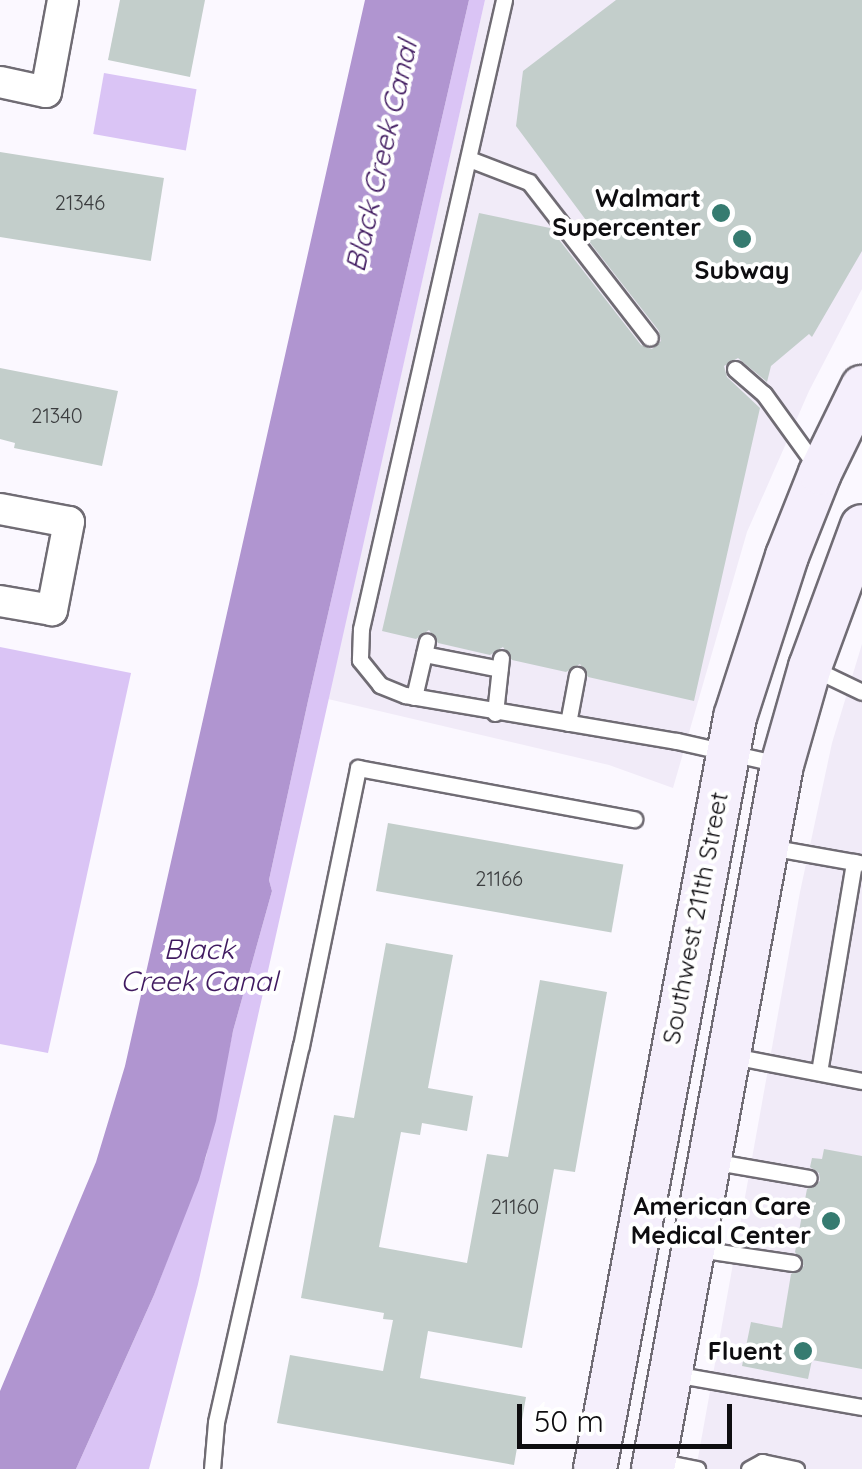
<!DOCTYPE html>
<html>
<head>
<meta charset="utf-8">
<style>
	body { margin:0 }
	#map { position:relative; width:862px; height:1469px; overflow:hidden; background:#fbf8ff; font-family:Quicksand,sans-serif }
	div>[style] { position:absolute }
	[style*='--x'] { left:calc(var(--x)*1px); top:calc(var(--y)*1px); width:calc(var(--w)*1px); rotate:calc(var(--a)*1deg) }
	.built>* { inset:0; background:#f1ebf8 }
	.green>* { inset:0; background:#dac4f5; transform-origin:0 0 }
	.water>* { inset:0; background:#b095d0 }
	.building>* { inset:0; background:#c3cecb; transform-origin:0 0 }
	.roads { filter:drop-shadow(2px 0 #706c74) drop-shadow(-2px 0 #706c74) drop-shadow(0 2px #706c74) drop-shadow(0 -2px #706c74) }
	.service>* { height:15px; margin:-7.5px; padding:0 7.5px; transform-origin:7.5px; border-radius:7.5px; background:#fff }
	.minor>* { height:30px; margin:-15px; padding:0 15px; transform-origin:15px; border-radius:15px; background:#fff }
	.secondary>* { height:42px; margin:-21px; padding:0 21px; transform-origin:21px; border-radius:21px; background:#f5effc }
	.dots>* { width:28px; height:28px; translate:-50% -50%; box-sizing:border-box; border:5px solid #fff; border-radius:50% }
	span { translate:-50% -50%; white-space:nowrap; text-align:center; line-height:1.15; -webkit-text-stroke:8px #fff; paint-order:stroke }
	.number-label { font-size:20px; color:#3b3d3f }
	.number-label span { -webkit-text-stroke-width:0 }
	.poi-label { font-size:25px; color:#0e0d10; font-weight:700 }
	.right { translate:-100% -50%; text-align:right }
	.street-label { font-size:25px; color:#0e0d10 }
	.water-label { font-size:28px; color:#401a60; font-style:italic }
	.scale { position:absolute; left:517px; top:1404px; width:215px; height:45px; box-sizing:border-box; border:5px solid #0e0d10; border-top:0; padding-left:12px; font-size:30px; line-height:35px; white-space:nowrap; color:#0e0d10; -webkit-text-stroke:8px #fff; paint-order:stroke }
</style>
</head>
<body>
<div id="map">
	<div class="built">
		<i style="clip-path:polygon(485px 0,862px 0,862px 289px,809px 391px,747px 532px,673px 788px,609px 765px,328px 699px)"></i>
		<i style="clip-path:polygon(862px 644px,862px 1469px,696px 1469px,800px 892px,832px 743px)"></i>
	</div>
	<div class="green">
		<i style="clip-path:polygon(469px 0,485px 0,198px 1284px,149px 1469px,76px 1469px,154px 1295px,206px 1157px,233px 1031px,272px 891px,269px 880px,308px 701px)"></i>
		<i style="left:104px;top:73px;width:94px;height:62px;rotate:10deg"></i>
		<i style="clip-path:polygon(0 647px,131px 673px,48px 1053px,0 1044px)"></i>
	</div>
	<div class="water">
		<i style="clip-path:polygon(365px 0,469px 0,308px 701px,269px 880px,272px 891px,233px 1031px,216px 1121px,199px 1180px,154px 1295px,76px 1469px,0 1469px,0 1391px,96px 1162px,125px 1066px)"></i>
	</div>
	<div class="building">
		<i style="clip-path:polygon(120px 0,205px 0,190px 77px,108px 60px)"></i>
		<i style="clip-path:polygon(616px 0,862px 0,862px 251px,812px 337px,809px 334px,771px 366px,767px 382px,738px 358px,724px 366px,727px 377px,760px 408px,694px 701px,588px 677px,580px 664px,566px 672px,512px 660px,503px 647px,490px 655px,438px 643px,429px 630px,416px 639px,382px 631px,479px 213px,550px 228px,641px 345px,652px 349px,661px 341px,659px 331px,584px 235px,600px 239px,516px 126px,523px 71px)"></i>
		<i style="left:0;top:152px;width:166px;height:84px;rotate:9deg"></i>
		<i style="clip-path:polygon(0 368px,118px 391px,102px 466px,14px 448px,15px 443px,0 439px)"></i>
		<i style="left:388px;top:823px;width:239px;height:69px;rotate:10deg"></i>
		<i style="clip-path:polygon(386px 943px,453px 955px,428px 1088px,473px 1096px,467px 1131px,422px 1123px,420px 1135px,401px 1132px,379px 1247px,467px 1263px,487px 1154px,508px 1157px,540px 980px,607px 992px,575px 1172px,554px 1169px,522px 1348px,428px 1331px,420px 1378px,526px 1397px,514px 1465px,277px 1423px,290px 1355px,383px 1371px,393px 1320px,383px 1319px,384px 1313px,301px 1298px,334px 1115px,354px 1118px)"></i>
		<i style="clip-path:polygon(824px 1149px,862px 1156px,862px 1369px,812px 1360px,808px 1379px,742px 1366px,751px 1322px,782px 1328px,791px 1274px,804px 1266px,795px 1252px,807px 1189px,820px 1181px,819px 1173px,810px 1167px,812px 1158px,822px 1159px)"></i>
	</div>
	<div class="roads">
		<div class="service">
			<i style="--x:504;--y:0;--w:645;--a:102.81"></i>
			<i style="--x:361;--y:629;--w:31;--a:92"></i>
			<i style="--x:360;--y:660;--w:32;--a:51"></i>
			<i style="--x:380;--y:685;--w:27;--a:22"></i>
			<i style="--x:405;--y:695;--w:276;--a:9.6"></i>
			<i style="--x:677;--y:741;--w:105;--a:12.7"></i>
			<i style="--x:469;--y:159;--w:64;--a:21"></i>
			<i style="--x:529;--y:182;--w:197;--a:52.2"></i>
			<i style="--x:735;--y:369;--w:38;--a:41"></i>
			<i style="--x:764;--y:394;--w:92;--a:54.2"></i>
			<i style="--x:424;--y:654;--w:77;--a:11.2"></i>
			<i style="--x:812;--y:668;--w:55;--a:25.6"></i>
			<i style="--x:414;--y:697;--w:57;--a:-76.9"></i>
			<i style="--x:495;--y:713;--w:55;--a:-83.8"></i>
			<i style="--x:568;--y:723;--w:49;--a:-79.4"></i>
			<i style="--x:769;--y:847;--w:92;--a:10"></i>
			<i style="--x:733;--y:1056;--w:131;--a:11"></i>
			<i style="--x:819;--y:1072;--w:213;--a:-80.5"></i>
			<i style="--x:711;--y:1161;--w:99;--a:9.8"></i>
			<i style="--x:698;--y:1249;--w:96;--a:8.4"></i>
			<i style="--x:673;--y:1374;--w:192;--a:9.9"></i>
			<i style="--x:657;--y:1461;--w:41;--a:11.3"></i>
			<i style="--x:212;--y:1469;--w:47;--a:-85.1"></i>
			<i style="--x:216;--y:1422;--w:385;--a:-77.3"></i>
			<i style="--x:301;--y:1046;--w:284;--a:-78.4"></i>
			<i style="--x:358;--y:768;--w:281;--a:10.5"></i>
			<i style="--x:749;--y:1469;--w:15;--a:-28"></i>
			<i style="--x:762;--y:1462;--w:35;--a:12"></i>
		</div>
		<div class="minor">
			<i style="--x:0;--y:82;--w:47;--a:12.3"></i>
			<i style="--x:46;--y:92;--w:94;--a:-79.5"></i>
			<i style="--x:0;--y:509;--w:70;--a:10.7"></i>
			<i style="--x:69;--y:522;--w:90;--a:100.9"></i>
			<i style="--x:52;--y:610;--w:53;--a:-170.2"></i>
		</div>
		<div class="secondary">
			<i style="--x:595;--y:1469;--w:765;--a:-79.45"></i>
			<i style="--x:735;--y:717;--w:169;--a:-72.1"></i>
			<i style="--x:787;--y:556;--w:89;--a:-68.3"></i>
			<i style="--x:820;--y:473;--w:96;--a:-64"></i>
			<i style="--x:653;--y:1469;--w:716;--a:-79.62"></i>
			<i style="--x:782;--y:765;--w:102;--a:-74.1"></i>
			<i style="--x:810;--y:667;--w:150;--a:-69.8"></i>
		</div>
	</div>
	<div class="dots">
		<i style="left:721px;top:213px;background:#367b70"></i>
		<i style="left:742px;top:239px;background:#367b70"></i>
		<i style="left:831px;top:1221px;background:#367b70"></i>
		<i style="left:803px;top:1351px;background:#367b70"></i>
	</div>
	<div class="number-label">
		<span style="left:80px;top:202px">21346</span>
		<span style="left:57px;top:415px">21340</span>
		<span style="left:499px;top:878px">21166</span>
		<span style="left:515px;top:1206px">21160</span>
	</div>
	<div class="poi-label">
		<span class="right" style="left:701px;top:213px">Walmart<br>Supercenter</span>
		<span style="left:742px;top:270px">Subway</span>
		<span class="right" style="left:811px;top:1221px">American Care<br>Medical Center</span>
		<span class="right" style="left:783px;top:1351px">Fluent</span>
	</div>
	<div class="street-label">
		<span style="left:695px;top:918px;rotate:-79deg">Southwest 211th Street</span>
	</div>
	<div class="water-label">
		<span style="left:381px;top:156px;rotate:-77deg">Black Creek Canal</span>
		<span style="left:199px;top:965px">Black<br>Creek Canal</span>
	</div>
	<div class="scale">50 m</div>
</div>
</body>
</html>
